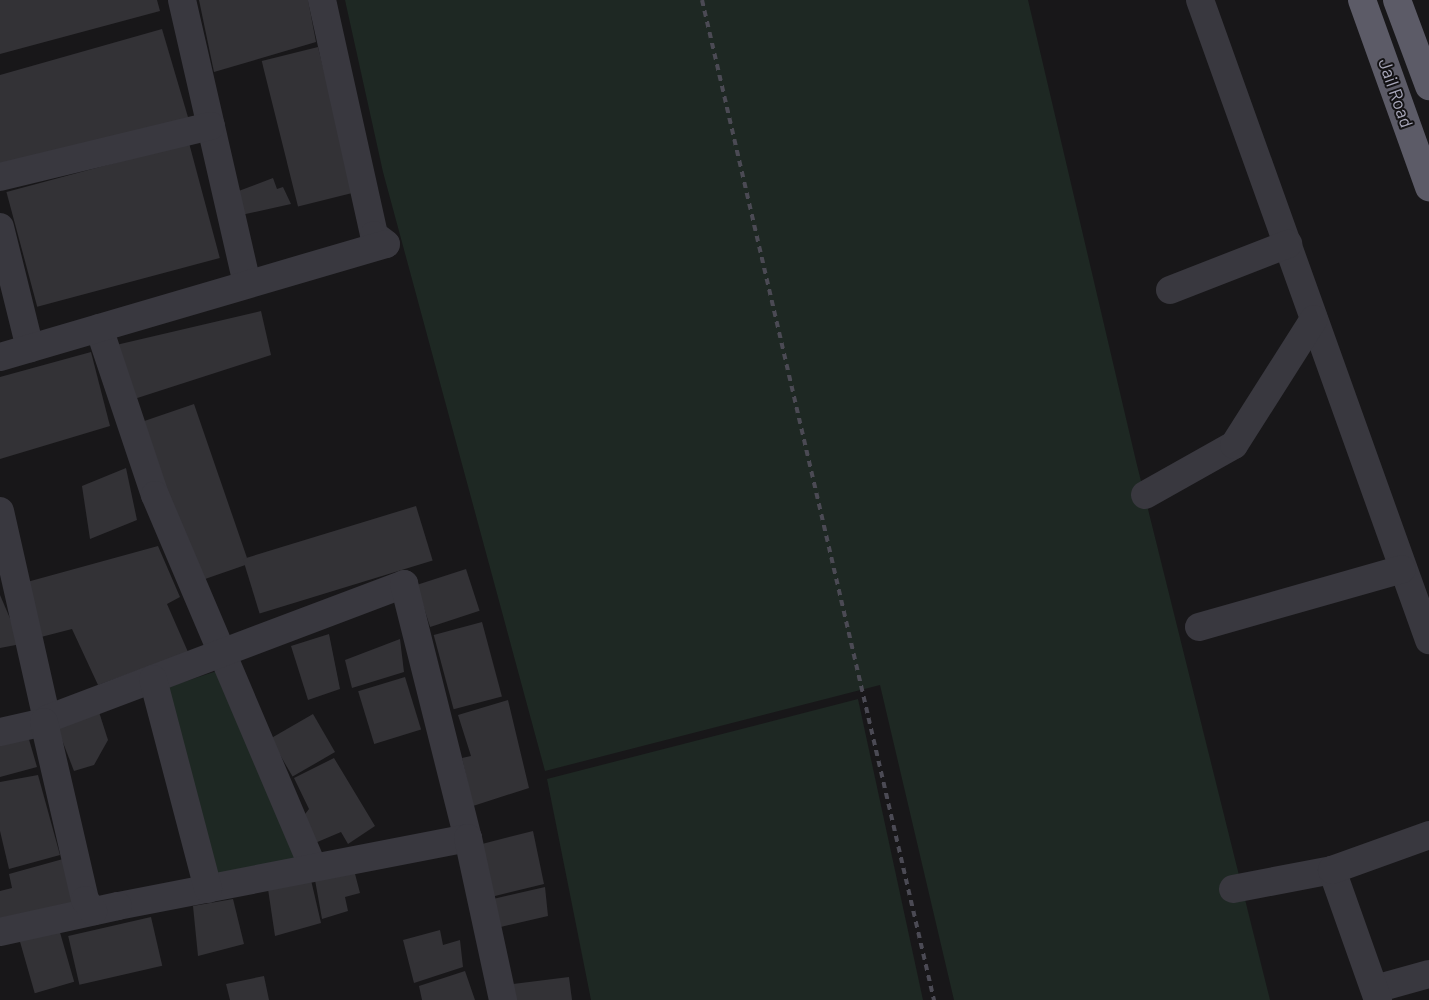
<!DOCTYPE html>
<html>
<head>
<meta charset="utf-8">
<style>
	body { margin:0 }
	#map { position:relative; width:1429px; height:1000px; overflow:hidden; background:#181719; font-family:Barlow,sans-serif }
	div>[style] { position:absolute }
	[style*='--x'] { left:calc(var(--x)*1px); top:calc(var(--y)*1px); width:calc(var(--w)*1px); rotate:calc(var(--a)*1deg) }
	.green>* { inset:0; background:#1e2823 }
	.building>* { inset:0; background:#333236; transform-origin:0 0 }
	.minor>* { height:28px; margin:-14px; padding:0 14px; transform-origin:14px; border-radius:14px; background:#39383f }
	.trunk>* { height:28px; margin:-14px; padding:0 14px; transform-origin:14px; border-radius:14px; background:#5c5b67 }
	.rail>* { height:4px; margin-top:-2px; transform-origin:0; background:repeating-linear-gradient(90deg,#4b4a54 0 6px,transparent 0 11px) }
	span { translate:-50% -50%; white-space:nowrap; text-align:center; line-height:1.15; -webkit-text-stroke:4px #131214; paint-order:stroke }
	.street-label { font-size:18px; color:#a9a8bb }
</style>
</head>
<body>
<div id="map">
	<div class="green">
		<i style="clip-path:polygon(345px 0,1028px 0,1136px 461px,1270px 1000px,954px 1000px,880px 685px,545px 771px,383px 172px)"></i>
		<i style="clip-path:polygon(226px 668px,304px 858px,210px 878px,159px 690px)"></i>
		<i style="clip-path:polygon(858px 699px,923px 1000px,591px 1000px,547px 779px)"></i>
	</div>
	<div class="building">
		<i style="clip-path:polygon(0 0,157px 0,160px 11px,0 54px)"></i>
		<i style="clip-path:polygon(199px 0,308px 0,316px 42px,214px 72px)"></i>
		<i style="clip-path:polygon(162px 29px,190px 124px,0 171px,0 75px)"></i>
		<i style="left:318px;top:47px;width:150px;height:58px;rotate:76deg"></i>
		<i style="left:189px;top:143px;width:119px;height:189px;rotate:75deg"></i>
		<i style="clip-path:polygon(273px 178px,277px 189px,283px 187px,291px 204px,241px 215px,236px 192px)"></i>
		<i style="clip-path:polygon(261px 311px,271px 355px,128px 401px,116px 345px)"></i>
		<i style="clip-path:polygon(91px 352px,110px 426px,0 459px,0 377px)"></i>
		<i style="left:194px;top:404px;width:169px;height:61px;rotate:71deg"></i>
		<i style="clip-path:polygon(126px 468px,137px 520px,90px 539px,82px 486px)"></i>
		<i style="left:416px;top:506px;width:57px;height:181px;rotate:73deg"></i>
		<i style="clip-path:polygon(158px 546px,180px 597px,167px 604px,188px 652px,98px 685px,72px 629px,41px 637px,27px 582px)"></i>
		<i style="left:466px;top:569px;width:44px;height:52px;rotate:72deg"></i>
		<i style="clip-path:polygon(0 595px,21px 644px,0 648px)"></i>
		<i style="left:482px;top:622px;width:77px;height:50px;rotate:75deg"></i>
		<i style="clip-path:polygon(329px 634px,340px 689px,308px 700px,291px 646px)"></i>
		<i style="clip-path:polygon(400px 639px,404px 672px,352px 688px,345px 660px)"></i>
		<i style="left:405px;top:677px;width:55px;height:49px;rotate:73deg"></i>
		<i style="clip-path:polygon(508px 700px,529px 788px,473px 806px,462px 758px,471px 756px,458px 715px)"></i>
		<i style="clip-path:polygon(99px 712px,108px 740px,94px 765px,74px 771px,57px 727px)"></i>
		<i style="left:313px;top:714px;width:44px;height:49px;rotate:60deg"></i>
		<i style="clip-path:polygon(28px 736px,37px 767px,0 777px,0 745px)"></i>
		<i style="clip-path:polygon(334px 758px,375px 826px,348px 844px,341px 832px,315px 843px,302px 818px,309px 809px,294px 778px)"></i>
		<i style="clip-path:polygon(38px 775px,60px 855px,9px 869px,0 831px,0 782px)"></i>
		<i style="clip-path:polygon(533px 831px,544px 884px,487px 898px,482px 844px)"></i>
		<i style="clip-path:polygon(63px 859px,74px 903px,0 924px,0 891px,12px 888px,9px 874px)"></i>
		<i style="clip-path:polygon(354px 870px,360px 893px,345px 897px,348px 911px,322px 919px,315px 880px)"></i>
		<i style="clip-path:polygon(311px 880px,321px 923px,275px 936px,268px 889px)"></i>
		<i style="clip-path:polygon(545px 887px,548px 916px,492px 929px,493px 899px)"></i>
		<i style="clip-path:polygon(233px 899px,244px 944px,198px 956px,193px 906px)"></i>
		<i style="left:151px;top:917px;width:50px;height:85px;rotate:77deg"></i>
		<i style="left:59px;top:929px;width:55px;height:41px;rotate:74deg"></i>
		<i style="clip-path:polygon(440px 930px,443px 945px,460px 940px,463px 967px,414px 983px,403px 940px)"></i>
		<i style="clip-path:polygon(465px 971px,475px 1000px,422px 1000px,419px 986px)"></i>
		<i style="clip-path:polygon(264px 976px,269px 1000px,230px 1000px,226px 984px)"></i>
		<i style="clip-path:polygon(569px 977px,572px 1000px,515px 1000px,513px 984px)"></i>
	</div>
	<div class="minor">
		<i style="--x:182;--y:0;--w:291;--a:77.1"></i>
		<i style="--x:322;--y:0;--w:241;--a:77.5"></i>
		<i style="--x:374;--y:235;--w:15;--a:37"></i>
		<i style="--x:1200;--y:0;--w:680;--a:70.31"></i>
		<i style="--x:0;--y:177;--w:217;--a:-13.6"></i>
		<i style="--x:0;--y:227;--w:125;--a:76.1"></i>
		<i style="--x:1170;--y:290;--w:127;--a:-21.3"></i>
		<i style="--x:99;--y:328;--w:176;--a:71.5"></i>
		<i style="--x:155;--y:495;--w:404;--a:67"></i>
		<i style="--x:0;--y:357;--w:402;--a:-16.3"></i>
		<i style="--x:1145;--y:495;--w:102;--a:-29.3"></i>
		<i style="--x:1234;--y:445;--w:149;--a:-57.6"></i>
		<i style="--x:0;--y:511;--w:213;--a:77.3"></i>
		<i style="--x:47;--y:719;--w:382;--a:-20.7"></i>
		<i style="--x:404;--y:584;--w:262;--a:75.9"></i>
		<i style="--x:468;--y:838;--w:357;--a:169"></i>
		<i style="--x:118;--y:906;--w:121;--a:167.6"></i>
		<i style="--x:1199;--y:627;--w:211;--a:-15.9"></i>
		<i style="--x:153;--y:679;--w:217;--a:75.3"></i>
		<i style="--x:0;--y:732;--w:45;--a:-12.8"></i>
		<i style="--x:44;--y:722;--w:183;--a:77"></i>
		<i style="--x:85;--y:900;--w:14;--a:54"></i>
		<i style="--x:468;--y:838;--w:166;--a:77.8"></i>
		<i style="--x:1233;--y:889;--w:101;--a:-10.9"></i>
		<i style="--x:1375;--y:989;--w:56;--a:-15.5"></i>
		<i style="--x:1378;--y:1000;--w:138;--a:-109.5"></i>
		<i style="--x:1332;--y:870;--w:103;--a:-19.8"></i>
	</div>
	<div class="trunk">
		<i style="--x:1362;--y:0;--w:199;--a:70.3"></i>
		<i style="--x:1397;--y:0;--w:92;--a:69.6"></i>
	</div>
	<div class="rail">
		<i style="--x:702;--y:0;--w:1027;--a:76.94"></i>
	</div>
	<div class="street-label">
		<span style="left:1396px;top:93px;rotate:71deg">Jail Road</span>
	</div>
</div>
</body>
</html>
